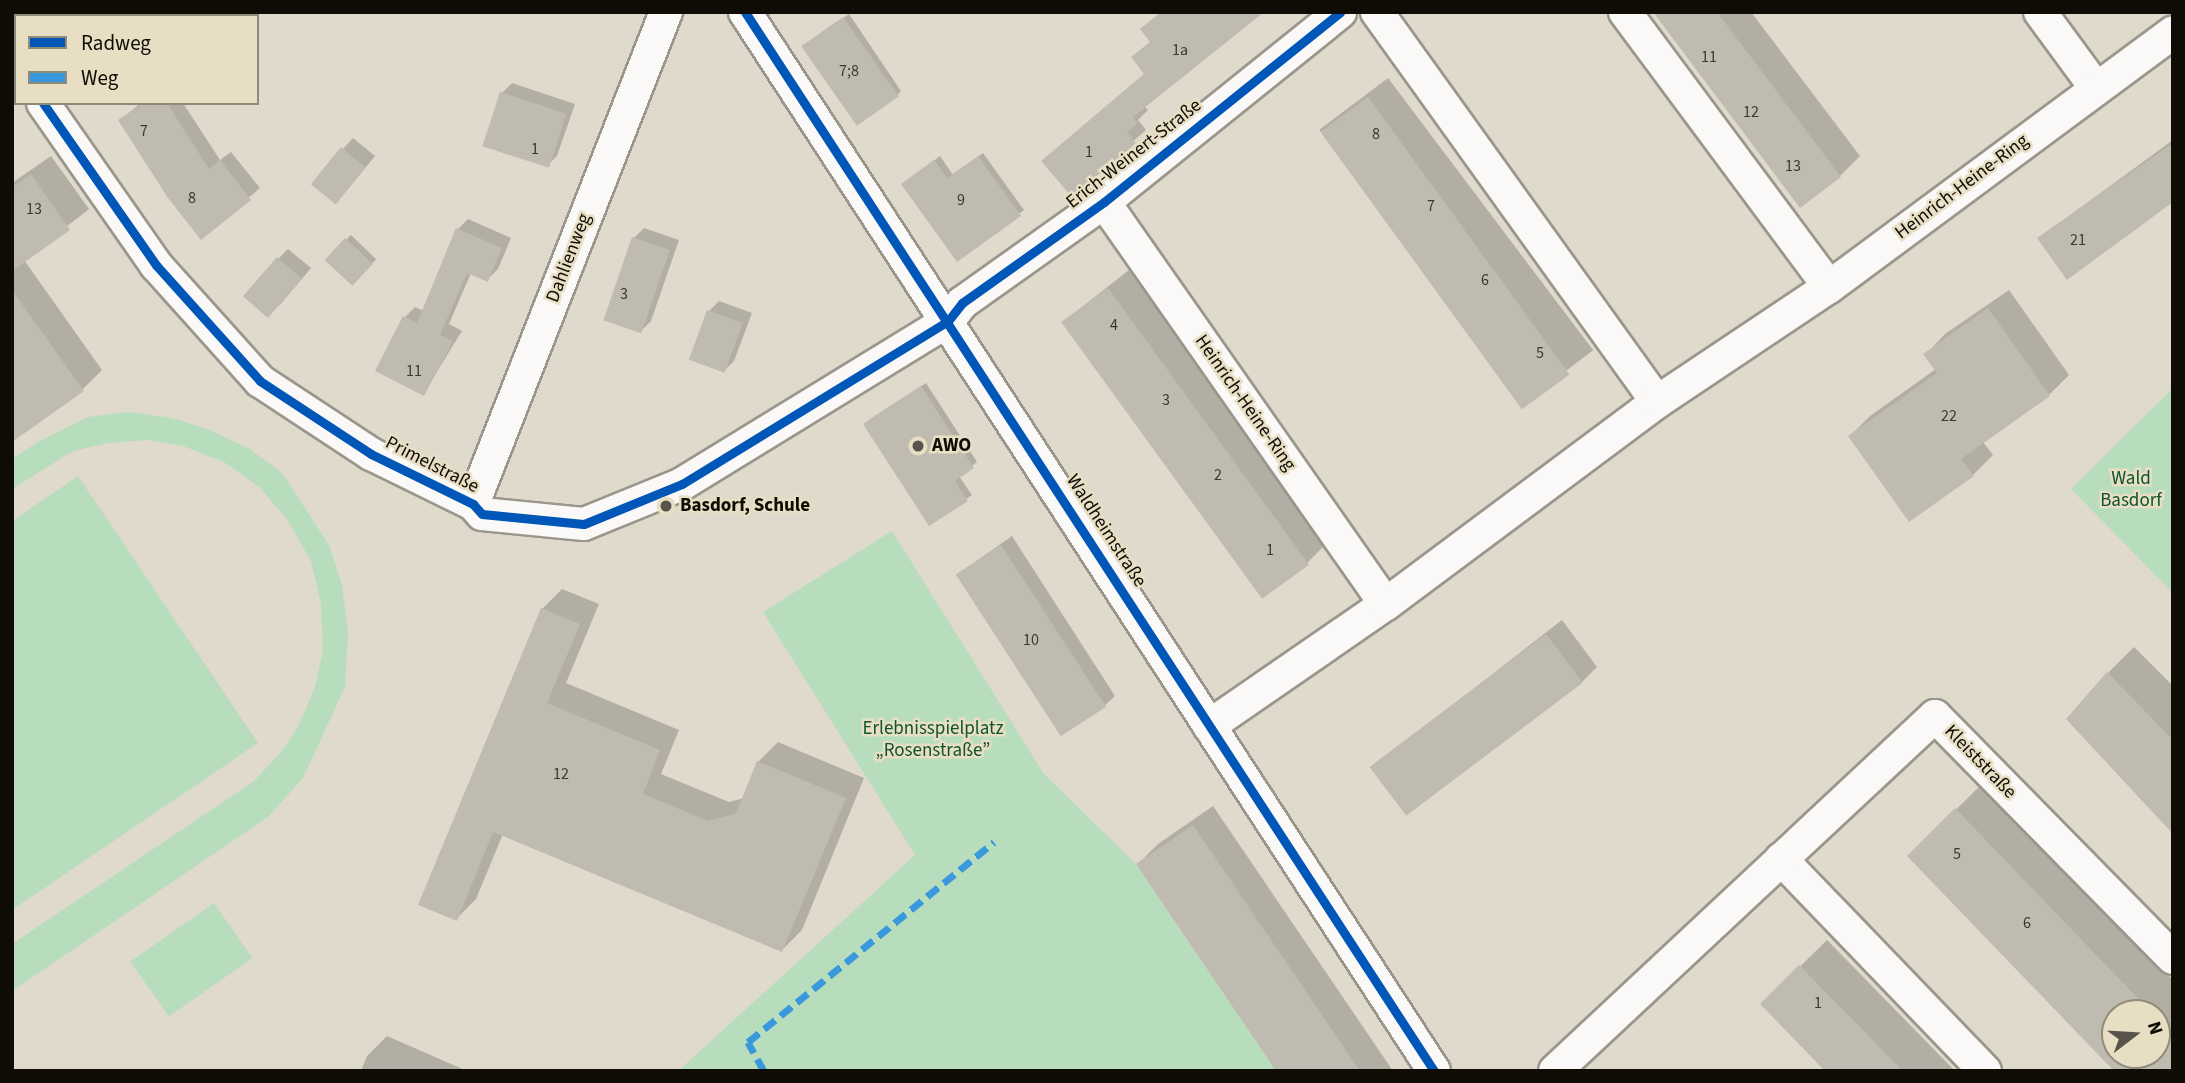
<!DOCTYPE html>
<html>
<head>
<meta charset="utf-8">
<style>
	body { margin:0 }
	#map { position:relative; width:2185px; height:1083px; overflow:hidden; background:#dfdacc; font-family:"Source Sans 3",sans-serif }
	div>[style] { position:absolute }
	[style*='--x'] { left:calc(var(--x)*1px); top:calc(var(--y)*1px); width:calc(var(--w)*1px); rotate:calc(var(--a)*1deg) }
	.green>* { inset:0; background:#b7ddbd; transform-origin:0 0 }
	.shadow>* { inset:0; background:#0003; transform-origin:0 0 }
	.building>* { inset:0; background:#bfbbb0; transform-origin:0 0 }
	.roads { filter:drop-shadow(2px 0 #9a968b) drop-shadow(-2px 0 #9a968b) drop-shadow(0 2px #9a968b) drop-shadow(0 -2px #9a968b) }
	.street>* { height:32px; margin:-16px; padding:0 16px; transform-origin:16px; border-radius:16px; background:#faf9f7 }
	.quiet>* { height:7px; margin-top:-3.5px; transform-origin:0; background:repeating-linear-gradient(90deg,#3a99dd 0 14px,transparent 0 21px) }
	.cycleway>* { height:9px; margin:-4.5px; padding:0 4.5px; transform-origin:4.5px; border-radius:4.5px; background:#0057b8 }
	.dots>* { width:19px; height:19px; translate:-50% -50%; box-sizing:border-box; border:4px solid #e7dec4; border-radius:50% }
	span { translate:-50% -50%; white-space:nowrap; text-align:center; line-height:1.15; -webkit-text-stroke:5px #e7dec4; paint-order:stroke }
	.number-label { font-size:16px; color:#3b3830 }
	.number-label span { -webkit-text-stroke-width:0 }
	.street-label { font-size:19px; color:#0f0c05 }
	.poi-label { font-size:19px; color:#0f0c05; font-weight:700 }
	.left { translate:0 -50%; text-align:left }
	.park-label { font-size:19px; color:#0f5430 }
	.frame { position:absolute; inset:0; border:14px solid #0f0c05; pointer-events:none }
	.legend { position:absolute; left:14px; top:14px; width:245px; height:91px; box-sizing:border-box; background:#e7dec4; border:2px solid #918a78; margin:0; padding:9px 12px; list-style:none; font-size:21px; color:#0f0c05 }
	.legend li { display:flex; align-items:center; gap:14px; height:35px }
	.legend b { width:35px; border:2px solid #918a78 }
	.north { position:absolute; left:2101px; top:999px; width:70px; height:70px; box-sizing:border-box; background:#e7dec4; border:2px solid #918a78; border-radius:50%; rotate:73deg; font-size:19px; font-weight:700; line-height:28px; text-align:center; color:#0f0c05 }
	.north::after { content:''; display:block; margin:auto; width:24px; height:32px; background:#58544b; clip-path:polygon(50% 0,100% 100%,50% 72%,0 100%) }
</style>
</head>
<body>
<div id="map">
	<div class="green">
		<i style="clip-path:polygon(2173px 388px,2173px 593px,2071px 489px)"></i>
		<i style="clip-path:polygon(128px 412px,172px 418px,207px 429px,250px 449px,282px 473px,329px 545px,342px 585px,348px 632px,345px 687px,303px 778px,268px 817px,12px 991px,12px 944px,253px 782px,281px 752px,298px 727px,315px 687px,323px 650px,321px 603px,311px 561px,287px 519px,260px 488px,224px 462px,183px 446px,147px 440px,108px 443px,73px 451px,12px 489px,12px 459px,38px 442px,88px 417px)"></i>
		<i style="clip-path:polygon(78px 476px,258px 743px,12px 910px,12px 521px)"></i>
		<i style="clip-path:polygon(892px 531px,1044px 774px,1136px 864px,1276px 1071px,678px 1071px,915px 855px,763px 612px)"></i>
		<i style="left:214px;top:903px;width:67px;height:102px;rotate:55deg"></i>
	</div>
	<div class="shadow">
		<i style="clip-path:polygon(1164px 12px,1261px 12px,1144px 106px,1148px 110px,1138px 120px,1146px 130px,1072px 194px,1044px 161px,1146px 73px,1134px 57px,1152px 41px,1142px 29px)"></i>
		<i style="clip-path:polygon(1655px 12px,1751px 12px,1860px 156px,1840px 176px)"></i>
		<i style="clip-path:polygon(849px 14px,901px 91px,897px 96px,803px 46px)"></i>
		<i style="left:1388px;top:78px;width:341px;height:86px;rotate:53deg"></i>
		<i style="clip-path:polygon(512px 83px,575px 104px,557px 156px,547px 166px,502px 93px)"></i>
		<i style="clip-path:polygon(141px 103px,183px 103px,220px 160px,231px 152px,260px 188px,202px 237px,120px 120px)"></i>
		<i style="clip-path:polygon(353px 138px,375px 156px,337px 202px,343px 149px)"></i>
		<i style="clip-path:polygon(2173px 140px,2173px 207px,2169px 202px,2039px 238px)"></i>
		<i style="clip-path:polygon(983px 153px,1024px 210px,957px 260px,908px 180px,940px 156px,953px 175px)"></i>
		<i style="clip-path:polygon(51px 156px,89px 209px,24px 260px,102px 370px,82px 390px,12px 440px,12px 183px)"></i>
		<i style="clip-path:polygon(468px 219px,511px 238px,498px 269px,487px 280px,471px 273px,449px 324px,462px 331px,423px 394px,378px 370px,405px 317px,415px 307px,424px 311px,458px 229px)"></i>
		<i style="clip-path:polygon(644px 228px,679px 240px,651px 321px,641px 331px,634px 238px)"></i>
		<i style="left:351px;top:235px;width:35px;height:33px;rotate:44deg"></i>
		<i style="clip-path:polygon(288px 249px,311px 268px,279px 306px,278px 259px)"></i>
		<i style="clip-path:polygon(1129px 270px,1325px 545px,1306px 564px,1063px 322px)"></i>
		<i style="clip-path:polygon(2009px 290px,2069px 375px,2049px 395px,1983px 442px,1993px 455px,1973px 475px,1850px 436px,1870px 416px,1936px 369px,1926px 354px,1945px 334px)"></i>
		<i style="clip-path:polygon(719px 301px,752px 313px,734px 361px,724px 371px,709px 311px)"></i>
		<i style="clip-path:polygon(926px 383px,977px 462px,959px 476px,972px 495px,930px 524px,870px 419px)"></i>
		<i style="clip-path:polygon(1012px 536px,1115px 696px,1104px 706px,958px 574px)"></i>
		<i style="clip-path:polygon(562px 589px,599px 604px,566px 683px,679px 730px,661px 774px,729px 802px,744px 798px,758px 762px,778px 742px,864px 778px,802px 930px,782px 950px,503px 834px,476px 899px,456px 919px,542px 609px)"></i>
		<i style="clip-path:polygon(1562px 620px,1597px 667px,1582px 682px,1372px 768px)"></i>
		<i style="clip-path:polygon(2134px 647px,2173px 686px,2173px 832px,2108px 673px)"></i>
		<i style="clip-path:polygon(evenodd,1983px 783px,2173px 980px,2173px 1071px,2116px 1071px,1909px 856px,1983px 783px,2115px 1013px,2157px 1013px,2157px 1055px,2115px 1055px,2115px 1013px)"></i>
		<i style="clip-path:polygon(1213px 806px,1393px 1071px,1278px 1071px,1138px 864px,1158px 844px)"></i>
		<i style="clip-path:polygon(1827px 940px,1955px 1071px,1828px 1071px,1762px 1004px)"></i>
		<i style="clip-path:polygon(387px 1036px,467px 1071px,361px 1071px,367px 1056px)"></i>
	</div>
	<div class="building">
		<i style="clip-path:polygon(1161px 12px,1264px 12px,1133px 117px,1138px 123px,1127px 132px,1136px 143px,1072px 197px,1041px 161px,1144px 74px,1131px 57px,1150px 42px,1140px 29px)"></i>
		<i style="clip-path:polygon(1653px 12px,1717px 12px,1841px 177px,1800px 208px)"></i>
		<i style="left:843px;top:17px;width:97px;height:51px;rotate:55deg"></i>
		<i style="left:500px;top:92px;width:70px;height:57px;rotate:18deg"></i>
		<i style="left:1368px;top:97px;width:343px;height:59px;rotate:54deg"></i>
		<i style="clip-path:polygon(144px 103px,167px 103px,209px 169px,220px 160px,251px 200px,201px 240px,168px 198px,118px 120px)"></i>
		<i style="clip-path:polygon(2173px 143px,2173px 202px,2067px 280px,2037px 238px)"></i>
		<i style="left:341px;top:147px;width:32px;height:48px;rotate:39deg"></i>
		<i style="clip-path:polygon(978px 156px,1021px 216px,957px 262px,901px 184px,934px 160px,947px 178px)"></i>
		<i style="clip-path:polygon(31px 174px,70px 230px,12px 271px,12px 187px)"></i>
		<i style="clip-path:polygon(456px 228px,502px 248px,488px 282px,467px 273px,440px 335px,453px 341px,424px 396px,375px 371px,403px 316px,417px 323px)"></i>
		<i style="left:632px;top:237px;width:40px;height:88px;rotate:19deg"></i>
		<i style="left:345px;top:238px;width:38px;height:30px;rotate:43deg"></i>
		<i style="left:277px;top:257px;width:33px;height:52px;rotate:41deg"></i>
		<i style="left:1108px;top:288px;width:342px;height:58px;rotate:54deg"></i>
		<i style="clip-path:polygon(12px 290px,84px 391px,12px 442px)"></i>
		<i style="clip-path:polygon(1988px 308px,2050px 396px,1961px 459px,1974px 476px,1909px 522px,1848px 436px,1937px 373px,1923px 354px)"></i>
		<i style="left:707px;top:310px;width:38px;height:53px;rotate:20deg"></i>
		<i style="clip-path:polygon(921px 386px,974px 468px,955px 481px,968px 501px,929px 526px,863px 424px)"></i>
		<i style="left:1001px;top:545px;width:193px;height:54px;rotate:57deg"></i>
		<i style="clip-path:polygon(541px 608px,580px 624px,547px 703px,660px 750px,643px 794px,708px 821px,736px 813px,757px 761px,846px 798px,782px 952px,493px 832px,457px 921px,418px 905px)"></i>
		<i style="left:1546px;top:634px;width:61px;height:221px;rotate:53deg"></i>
		<i style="clip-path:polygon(2107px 672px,2173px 740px,2173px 834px,2066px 719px)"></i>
		<i style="clip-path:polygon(1955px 808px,2152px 1013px,2115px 1013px,2115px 1055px,2157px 1055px,2157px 1018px,2173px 1035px,2173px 1071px,2114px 1071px,1907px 856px)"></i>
		<i style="clip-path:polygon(1193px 825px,1360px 1071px,1276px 1071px,1136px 864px)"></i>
		<i style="clip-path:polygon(1799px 965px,1903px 1071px,1825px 1071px,1760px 1004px)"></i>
	</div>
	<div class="roads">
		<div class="street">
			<i style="--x:745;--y:12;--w:1263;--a:56.95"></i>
			<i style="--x:1377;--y:12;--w:480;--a:54.3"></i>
			<i style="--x:1625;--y:12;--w:342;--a:53.4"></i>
			<i style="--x:2040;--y:12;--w:93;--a:53.7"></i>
			<i style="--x:12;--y:60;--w:6;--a:51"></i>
			<i style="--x:43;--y:103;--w:198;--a:55.1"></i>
			<i style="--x:156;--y:265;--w:156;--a:48.1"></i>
			<i style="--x:260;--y:381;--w:133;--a:33.3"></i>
			<i style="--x:371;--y:454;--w:114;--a:26.1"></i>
			<i style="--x:473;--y:504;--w:13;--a:48"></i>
			<i style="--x:482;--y:514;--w:102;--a:5.6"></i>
			<i style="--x:584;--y:524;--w:106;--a:-22.2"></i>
			<i style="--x:682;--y:484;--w:312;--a:-31.5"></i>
			<i style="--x:948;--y:321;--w:23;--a:-52"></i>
			<i style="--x:962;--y:303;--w:174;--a:-35.4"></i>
			<i style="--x:1104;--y:202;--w:303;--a:-38.8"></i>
			<i style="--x:1104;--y:202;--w:491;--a:55"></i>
			<i style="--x:473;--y:504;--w:529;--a:-68.58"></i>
			<i style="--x:1209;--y:726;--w:215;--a:-34.6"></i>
			<i style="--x:1386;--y:604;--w:338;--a:-36.7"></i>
			<i style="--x:1657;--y:402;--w:207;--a:-33.8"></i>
			<i style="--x:1829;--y:287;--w:428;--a:-36.5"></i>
			<i style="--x:1781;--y:859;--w:294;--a:46.1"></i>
			<i style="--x:1555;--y:1071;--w:520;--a:-43.05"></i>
			<i style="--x:1935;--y:716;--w:339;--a:45.5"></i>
		</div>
	</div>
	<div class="quiet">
		<i style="--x:12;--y:60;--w:6;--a:51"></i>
		<i style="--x:764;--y:1071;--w:33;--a:-119"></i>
		<i style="--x:748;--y:1042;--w:317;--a:-39.1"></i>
	</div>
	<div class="cycleway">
		<i style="--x:745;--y:12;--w:1263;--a:56.95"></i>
		<i style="--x:43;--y:103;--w:198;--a:55.1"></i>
		<i style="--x:156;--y:265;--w:156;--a:48.1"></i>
		<i style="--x:260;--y:381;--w:133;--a:33.3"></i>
		<i style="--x:371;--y:454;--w:114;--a:26.1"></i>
		<i style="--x:473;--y:504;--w:13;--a:48"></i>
		<i style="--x:482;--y:514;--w:102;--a:5.6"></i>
		<i style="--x:584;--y:524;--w:106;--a:-22.2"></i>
		<i style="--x:682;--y:484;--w:312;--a:-31.5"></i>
		<i style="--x:948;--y:321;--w:23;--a:-52"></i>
		<i style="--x:962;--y:303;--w:174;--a:-35.4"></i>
		<i style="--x:1104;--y:202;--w:303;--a:-38.8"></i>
	</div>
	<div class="dots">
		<i style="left:918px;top:446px;background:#58544b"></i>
		<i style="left:666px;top:506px;background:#58544b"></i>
	</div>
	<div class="number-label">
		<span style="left:1180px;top:50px">1a</span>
		<span style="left:1709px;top:57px">11</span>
		<span style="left:849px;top:71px">7;8</span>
		<span style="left:1751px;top:112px">12</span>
		<span style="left:144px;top:131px">7</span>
		<span style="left:1376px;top:134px">8</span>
		<span style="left:535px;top:149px">1</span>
		<span style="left:1089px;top:152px">1</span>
		<span style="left:1793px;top:166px">13</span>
		<span style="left:192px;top:198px">8</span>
		<span style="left:961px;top:200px">9</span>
		<span style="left:1431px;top:206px">7</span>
		<span style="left:34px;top:209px">13</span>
		<span style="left:2078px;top:240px">21</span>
		<span style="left:1485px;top:280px">6</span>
		<span style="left:624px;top:294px">3</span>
		<span style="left:1114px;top:325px">4</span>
		<span style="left:1540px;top:353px">5</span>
		<span style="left:414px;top:371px">11</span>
		<span style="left:1166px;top:400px">3</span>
		<span style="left:1949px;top:416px">22</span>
		<span style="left:1218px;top:475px">2</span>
		<span style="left:1270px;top:550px">1</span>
		<span style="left:1031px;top:640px">10</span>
		<span style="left:561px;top:774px">12</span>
		<span style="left:1957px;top:854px">5</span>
		<span style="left:2027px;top:923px">6</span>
		<span style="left:1818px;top:1003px">1</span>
	</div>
	<div class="street-label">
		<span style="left:1134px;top:154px;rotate:-38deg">Erich-Weinert-Straße</span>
		<span style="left:1962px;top:187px;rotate:-37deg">Heinrich-Heine-Ring</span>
		<span style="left:569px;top:258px;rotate:-69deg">Dahlienweg</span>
		<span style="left:1245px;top:403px;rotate:55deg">Heinrich-Heine-Ring</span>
		<span style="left:432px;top:465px;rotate:27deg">Primelstraße</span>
		<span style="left:1106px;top:531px;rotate:57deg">Waldheimstraße</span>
		<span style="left:1980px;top:762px;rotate:46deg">Kleiststraße</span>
	</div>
	<div class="poi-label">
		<span class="left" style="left:932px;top:446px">AWO</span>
		<span class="left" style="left:680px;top:506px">Basdorf, Schule</span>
	</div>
	<div class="park-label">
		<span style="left:2131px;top:490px">Wald<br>Basdorf</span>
		<span style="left:933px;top:740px">Erlebnisspielplatz<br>„Rosenstraße”</span>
	</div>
	<div class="frame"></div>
	<ul class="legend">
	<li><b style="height:9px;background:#0057b8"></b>Radweg</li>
	<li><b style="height:9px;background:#3a99dd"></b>Weg</li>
	</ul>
	<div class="north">N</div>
</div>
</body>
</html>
